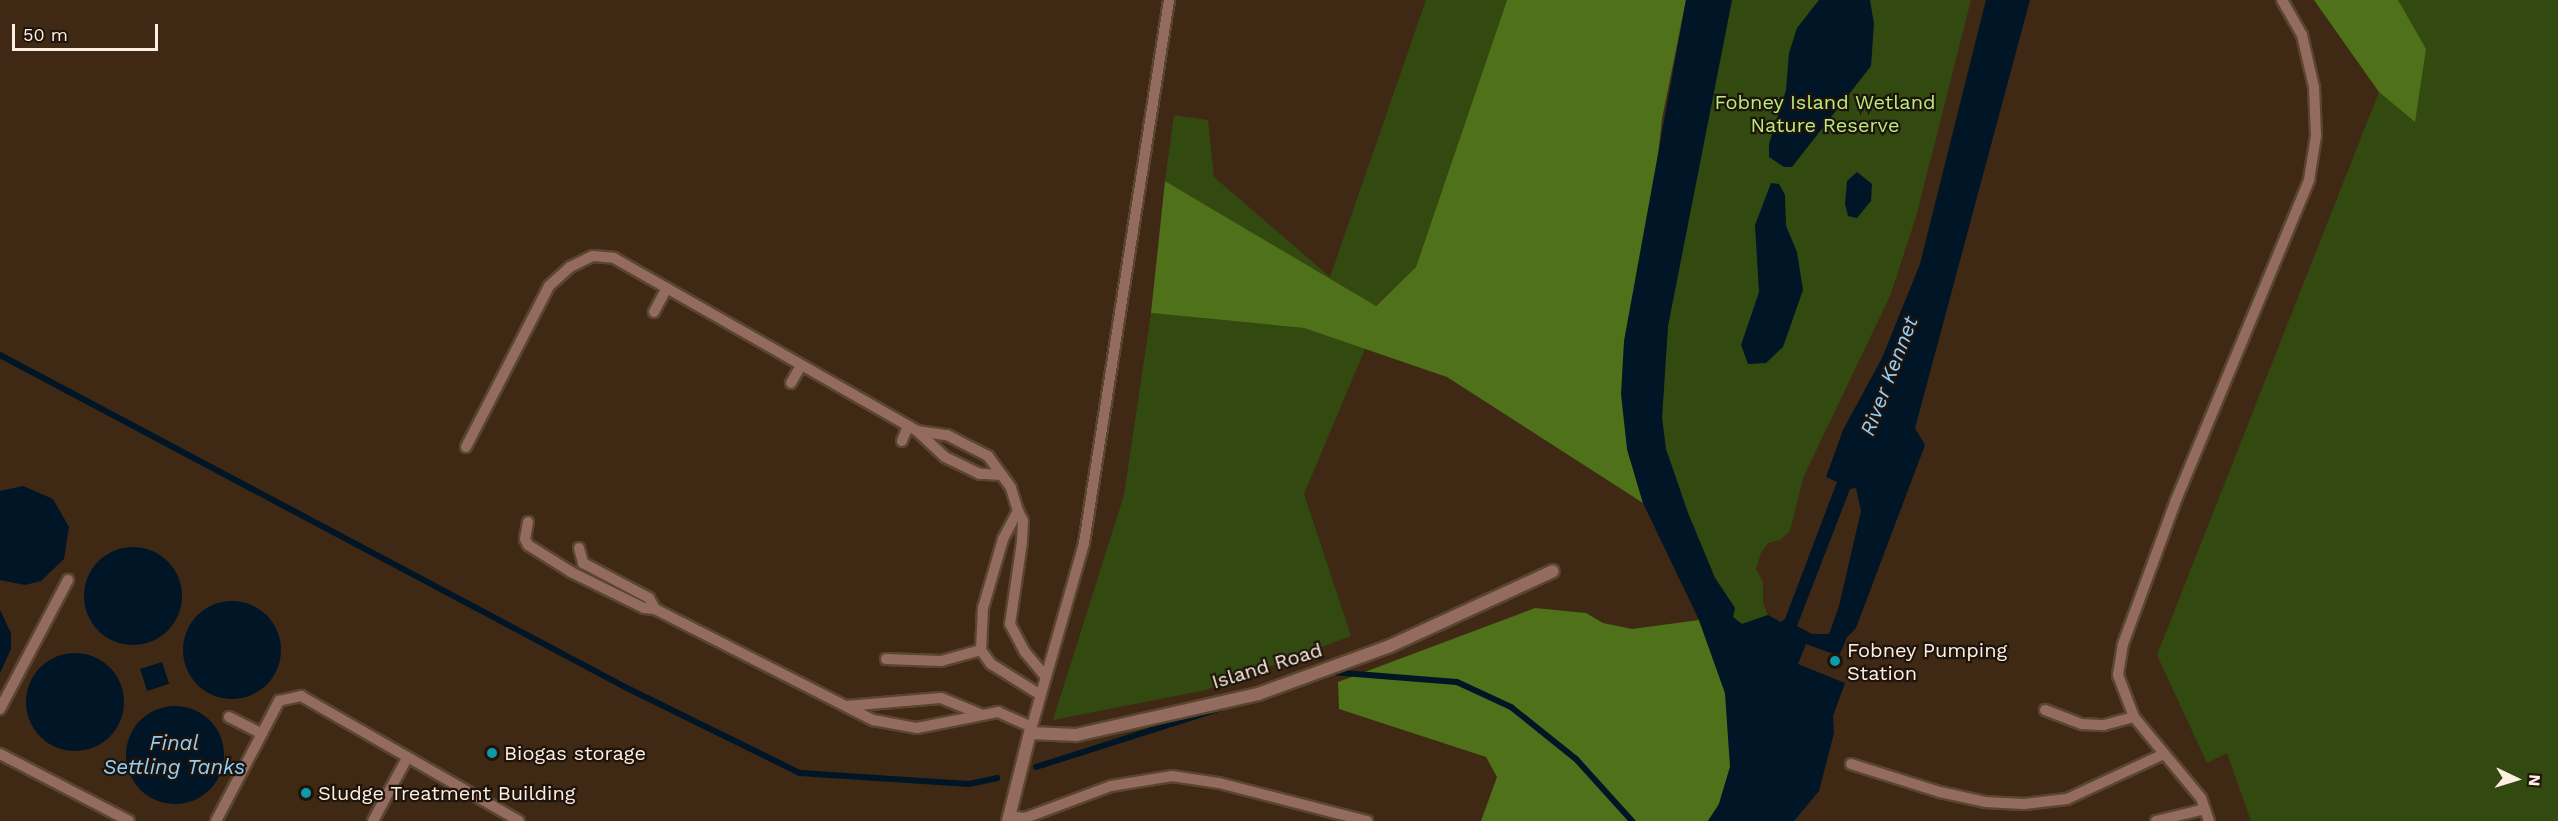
<!DOCTYPE html>
<html>
<head>
<meta charset="utf-8">
<style>
	body { margin:0 }
	#map { position:relative; width:2558px; height:821px; overflow:hidden; background:#3f2914; font-family:"Work Sans",sans-serif }
	div>[style] { position:absolute }
	[style*='--x'] { left:calc(var(--x)*1px); top:calc(var(--y)*1px); width:calc(var(--w)*1px); rotate:calc(var(--a)*1deg) }
	.green>* { inset:0; background:#324a10 }
	.forest>* { inset:0; background:#4e7119 }
	.water>* { inset:0; background:#001526; transform-origin:0 0 }
	.round { border-radius:50% }
	.stream>* { height:6px; margin:-3px; padding:0 3px; transform-origin:3px; border-radius:3px; background:#001526 }
	.roads { filter:drop-shadow(2px 0 #5a4531) drop-shadow(-2px 0 #5a4531) drop-shadow(0 2px #5a4531) drop-shadow(0 -2px #5a4531) }
	.lane>* { height:10px; margin:-5px; padding:0 5px; transform-origin:5px; border-radius:5px; background:#936c5f }
	.street>* { height:12px; margin:-6px; padding:0 6px; transform-origin:6px; border-radius:6px; background:#936c5f }
	.dots>* { width:16px; height:16px; translate:-50% -50%; box-sizing:border-box; border:3px solid #1e140b; border-radius:50% }
	span { translate:-50% -50%; white-space:nowrap; text-align:center; line-height:1.15; -webkit-text-stroke:4.5px #1e140b; paint-order:stroke }
	.park-label { font-size:20px; color:#baed7d }
	.poi-label { font-size:20px; color:#feefe2 }
	.left { translate:0 -50%; text-align:left }
	.street-label { font-size:20px; color:#feefe2 }
	.water-label { font-size:21px; color:#90cffc; font-style:italic }
	.north { position:absolute; left:2486px; top:749px; width:60px; height:60px; -webkit-text-stroke:4px #1e140b; paint-order:stroke; rotate:94deg; font-size:16px; font-weight:700; line-height:24px; text-align:center; color:#feefe2 }
	.north::after { content:''; display:block; margin:auto; width:21px; height:27px; background:#feefe2; clip-path:polygon(50% 0,100% 100%,50% 72%,0 100%) }
	.scale { position:absolute; left:12px; top:24px; width:146px; height:27px; box-sizing:border-box; border:3px solid #feefe2; border-top:0; padding-left:8px; font-size:18px; line-height:21px; white-space:nowrap; color:#feefe2; -webkit-text-stroke:4px #1e140b; paint-order:stroke }
</style>
</head>
<body>
<div id="map">
	<div class="green">
		<i style="clip-path:polygon(1426px 0,1507px 0,1416px 267px,1375px 306px,1165px 181px,1174px 115px,1208px 120px,1214px 177px,1330px 277px)"></i>
		<i style="clip-path:polygon(1732px 0,1971px 0,1916px 217px,1890px 296px,1803px 478px,1790px 531px,1780px 540px,1768px 543px,1761px 553px,1756px 569px,1763px 582px,1763px 603px,1768px 615px,1741px 624px,1733px 617px,1735px 608px,1715px 578px,1688px 513px,1666px 449px,1662px 418px,1668px 326px)"></i>
		<i style="clip-path:polygon(2314px 0,2558px 0,2558px 821px,2251px 821px,2227px 753px,2207px 763px,2157px 655px,2379px 92px)"></i>
		<i style="clip-path:polygon(1151px 313px,1304px 328px,1365px 349px,1304px 494px,1351px 636px,1206px 690px,1053px 720px,1124px 495px)"></i>
	</div>
	<div class="forest">
		<i style="clip-path:polygon(1507px 0,1686px 0,1662px 119px,1627px 449px,1643px 503px,1447px 377px,1304px 328px,1151px 313px,1165px 181px,1376px 306px,1416px 267px)"></i>
		<i style="clip-path:polygon(2314px 0,2398px 0,2426px 49px,2415px 122px,2379px 92px)"></i>
		<i style="clip-path:polygon(1535px 608px,1586px 613px,1603px 623px,1632px 629px,1699px 620px,1725px 693px,1730px 725px,1730px 767px,1719px 804px,1708px 821px,1481px 821px,1497px 777px,1486px 757px,1339px 709px,1338px 682px)"></i>
	</div>
	<div class="water">
		<i style="clip-path:polygon(evenodd,1686px 0,1732px 0,1668px 326px,1662px 418px,1666px 449px,1688px 513px,1715px 578px,1735px 608px,1733px 617px,1742px 624px,1768px 615px,1781px 622px,1785px 619px,1837px 482px,1826px 477px,1843px 430px,1882px 358px,1920px 264px,1986px 0,2030px 0,1915px 428px,1925px 445px,1856px 628px,1847px 637px,1839px 656px,1806px 644px,1798px 664px,1845px 683px,1833px 716px,1834px 733px,1819px 791px,1794px 821px,1708px 821px,1719px 804px,1730px 767px,1725px 693px,1699px 620px,1643px 503px,1627px 449px,1621px 394px,1624px 341px,1686px 0,1856px 488px,1861px 511px,1839px 606px,1829px 634px,1812px 634px,1797px 626px,1850px 489px,1856px 488px)"></i>
		<i style="clip-path:polygon(1819px 0,1870px 0,1874px 24px,1871px 66px,1792px 167px,1784px 167px,1769px 157px,1769px 144px,1786px 90px,1789px 53px,1797px 28px)"></i>
		<i style="clip-path:polygon(1857px 172px,1872px 184px,1871px 201px,1857px 218px,1848px 216px,1845px 204px,1847px 181px)"></i>
		<i style="clip-path:polygon(1771px 183px,1779px 184px,1785px 195px,1786px 226px,1797px 252px,1803px 290px,1783px 347px,1766px 363px,1748px 364px,1741px 345px,1759px 292px,1755px 225px)"></i>
		<i style="clip-path:polygon(23px 486px,53px 499px,69px 527px,64px 559px,41px 581px,25px 585px,0 580px,0 491px)"></i>
		<i class="round" style="left:84px;top:547px;width:98px;height:98px"></i>
		<i class="round" style="left:183px;top:601px;width:98px;height:98px"></i>
		<i style="clip-path:polygon(0 610px,11px 633px,11px 649px,0 673px)"></i>
		<i class="round" style="left:26px;top:653px;width:98px;height:98px"></i>
		<i style="left:162px;top:662px;width:23px;height:23px;rotate:72deg"></i>
		<i class="round" style="left:126px;top:706px;width:98px;height:98px"></i>
	</div>
	<div class="stream">
		<i style="--x:0;--y:355;--w:708;--a:27.98"></i>
		<i style="--x:625;--y:687;--w:195;--a:26.2"></i>
		<i style="--x:800;--y:773;--w:169;--a:3.7"></i>
		<i style="--x:969;--y:784;--w:29;--a:-12"></i>
		<i style="--x:1331;--y:672;--w:126;--a:4.5"></i>
		<i style="--x:1457;--y:682;--w:60;--a:24.8"></i>
		<i style="--x:1511;--y:707;--w:83;--a:38.7"></i>
		<i style="--x:1576;--y:759;--w:84;--a:47.9"></i>
		<i style="--x:1036;--y:767;--w:194;--a:-17.7"></i>
	</div>
	<div class="roads">
		<div class="lane">
			<i style="--x:654;--y:312;--w:27;--a:-62"></i>
			<i style="--x:791;--y:383;--w:20;--a:-60"></i>
			<i style="--x:902;--y:441;--w:16;--a:-68"></i>
			<i style="--x:466;--y:447;--w:181;--a:-62.7"></i>
			<i style="--x:549;--y:286;--w:28;--a:-42"></i>
			<i style="--x:570;--y:267;--w:25;--a:-26"></i>
			<i style="--x:593;--y:256;--w:21;--a:5"></i>
			<i style="--x:614;--y:258;--w:349;--a:29.7"></i>
			<i style="--x:1002;--y:475;--w:22;--a:-177"></i>
			<i style="--x:980;--y:474;--w:39;--a:-154"></i>
			<i style="--x:945;--y:457;--w:38;--a:-137"></i>
			<i style="--x:917;--y:431;--w:30;--a:8"></i>
			<i style="--x:947;--y:435;--w:46;--a:27.1"></i>
			<i style="--x:988;--y:456;--w:39;--a:54"></i>
			<i style="--x:1011;--y:488;--w:24;--a:73"></i>
			<i style="--x:528;--y:522;--w:17;--a:100"></i>
			<i style="--x:525;--y:539;--w:7;--a:63"></i>
			<i style="--x:528;--y:545;--w:51;--a:32.1"></i>
			<i style="--x:571;--y:572;--w:81;--a:26.3"></i>
			<i style="--x:644;--y:608;--w:11;--a:5"></i>
			<i style="--x:655;--y:609;--w:245;--a:27"></i>
			<i style="--x:873;--y:720;--w:45;--a:10.3"></i>
			<i style="--x:917;--y:728;--w:83;--a:-11.2"></i>
			<i style="--x:998;--y:712;--w:36;--a:24"></i>
			<i style="--x:579;--y:548;--w:16;--a:75"></i>
			<i style="--x:583;--y:563;--w:75;--a:27.9"></i>
			<i style="--x:649;--y:598;--w:13;--a:61"></i>
			<i style="--x:886;--y:659;--w:55;--a:2.1"></i>
			<i style="--x:941;--y:661;--w:41;--a:-15.4"></i>
			<i style="--x:1039;--y:694;--w:57;--a:-148"></i>
			<i style="--x:991;--y:664;--w:17;--a:-126"></i>
			<i style="--x:981;--y:650;--w:42;--a:-87.3"></i>
			<i style="--x:983;--y:608;--w:72;--a:-73.8"></i>
			<i style="--x:1003;--y:539;--w:32;--a:-62"></i>
			<i style="--x:1018;--y:511;--w:11;--a:63"></i>
			<i style="--x:1023;--y:521;--w:21;--a:93"></i>
			<i style="--x:1022;--y:542;--w:83;--a:98.3"></i>
			<i style="--x:1010;--y:624;--w:32;--a:62"></i>
			<i style="--x:1025;--y:652;--w:31;--a:50"></i>
			<i style="--x:846;--y:706;--w:95;--a:-4.8"></i>
			<i style="--x:941;--y:698;--w:42;--a:22.3"></i>
			<i style="--x:0;--y:709;--w:146;--a:-62.2"></i>
			<i style="--x:2045;--y:710;--w:40;--a:21"></i>
			<i style="--x:2082;--y:724;--w:22;--a:3"></i>
			<i style="--x:2104;--y:725;--w:31;--a:-15"></i>
			<i style="--x:229;--y:717;--w:37;--a:27"></i>
			<i style="--x:1030;--y:733;--w:198;--a:-74.1"></i>
			<i style="--x:1084;--y:543;--w:550;--a:-81.1"></i>
			<i style="--x:0;--y:754;--w:145;--a:27.4"></i>
			<i style="--x:1851;--y:764;--w:93;--a:17.5"></i>
			<i style="--x:1940;--y:792;--w:46;--a:12.5"></i>
			<i style="--x:1985;--y:802;--w:39;--a:3"></i>
			<i style="--x:2024;--y:804;--w:43;--a:-6.6"></i>
			<i style="--x:2067;--y:799;--w:105;--a:-24.9"></i>
			<i style="--x:1009;--y:816;--w:16;--a:7"></i>
			<i style="--x:1025;--y:818;--w:92;--a:-20.4"></i>
			<i style="--x:1111;--y:786;--w:62;--a:-9.3"></i>
			<i style="--x:1172;--y:776;--w:48;--a:8.5"></i>
			<i style="--x:1219;--y:783;--w:153;--a:14.4"></i>
			<i style="--x:216;--y:821;--w:136;--a:-62.3"></i>
			<i style="--x:279;--y:701;--w:23;--a:-13"></i>
			<i style="--x:301;--y:696;--w:251;--a:29.8"></i>
			<i style="--x:373;--y:821;--w:72;--a:-61.6"></i>
			<i style="--x:2156;--y:821;--w:50;--a:-13.8"></i>
			<i style="--x:2209;--y:821;--w:24;--a:-109"></i>
			<i style="--x:2201;--y:798;--w:105;--a:-129.6"></i>
			<i style="--x:2134;--y:717;--w:45;--a:-110.9"></i>
			<i style="--x:2118;--y:675;--w:31;--a:-81"></i>
			<i style="--x:2123;--y:644;--w:153;--a:-69.8"></i>
			<i style="--x:2176;--y:500;--w:347;--a:-67.4"></i>
			<i style="--x:2309;--y:180;--w:45;--a:-81"></i>
			<i style="--x:2316;--y:136;--w:49;--a:-92.3"></i>
			<i style="--x:2314;--y:87;--w:53;--a:-103"></i>
			<i style="--x:2302;--y:35;--w:40;--a:-119.7"></i>
		</div>
		<div class="street">
			<i style="--x:1008;--y:821;--w:91;--a:-76"></i>
			<i style="--x:1030;--y:733;--w:46;--a:2.5"></i>
			<i style="--x:1076;--y:735;--w:187;--a:-12.7"></i>
			<i style="--x:1258;--y:694;--w:140;--a:-20"></i>
			<i style="--x:1390;--y:646;--w:179;--a:-24.7"></i>
		</div>
	</div>
	<div class="dots">
		<i style="left:1835px;top:661px;background:#0f9aa8"></i>
		<i style="left:492px;top:753px;background:#0f9aa8"></i>
		<i style="left:306px;top:793px;background:#0f9aa8"></i>
	</div>
	<div class="park-label">
		<span style="left:1825px;top:114px">Fobney Island Wetland<br>Nature Reserve</span>
	</div>
	<div class="poi-label">
		<span class="left" style="left:1847px;top:662px">Fobney Pumping<br>Station</span>
		<span class="left" style="left:504px;top:753px">Biogas storage</span>
		<span class="left" style="left:318px;top:793px">Sludge Treatment Building</span>
	</div>
	<div class="street-label">
		<span style="left:1267px;top:666px;rotate:-17deg">Island Road</span>
	</div>
	<div class="water-label">
		<span style="left:1889px;top:376px;rotate:-69deg">River Kennet</span>
		<span style="left:174px;top:755px">Final<br>Settling Tanks</span>
	</div>
	<div class="north">N</div>
	<div class="scale">50 m</div>
</div>
</body>
</html>
